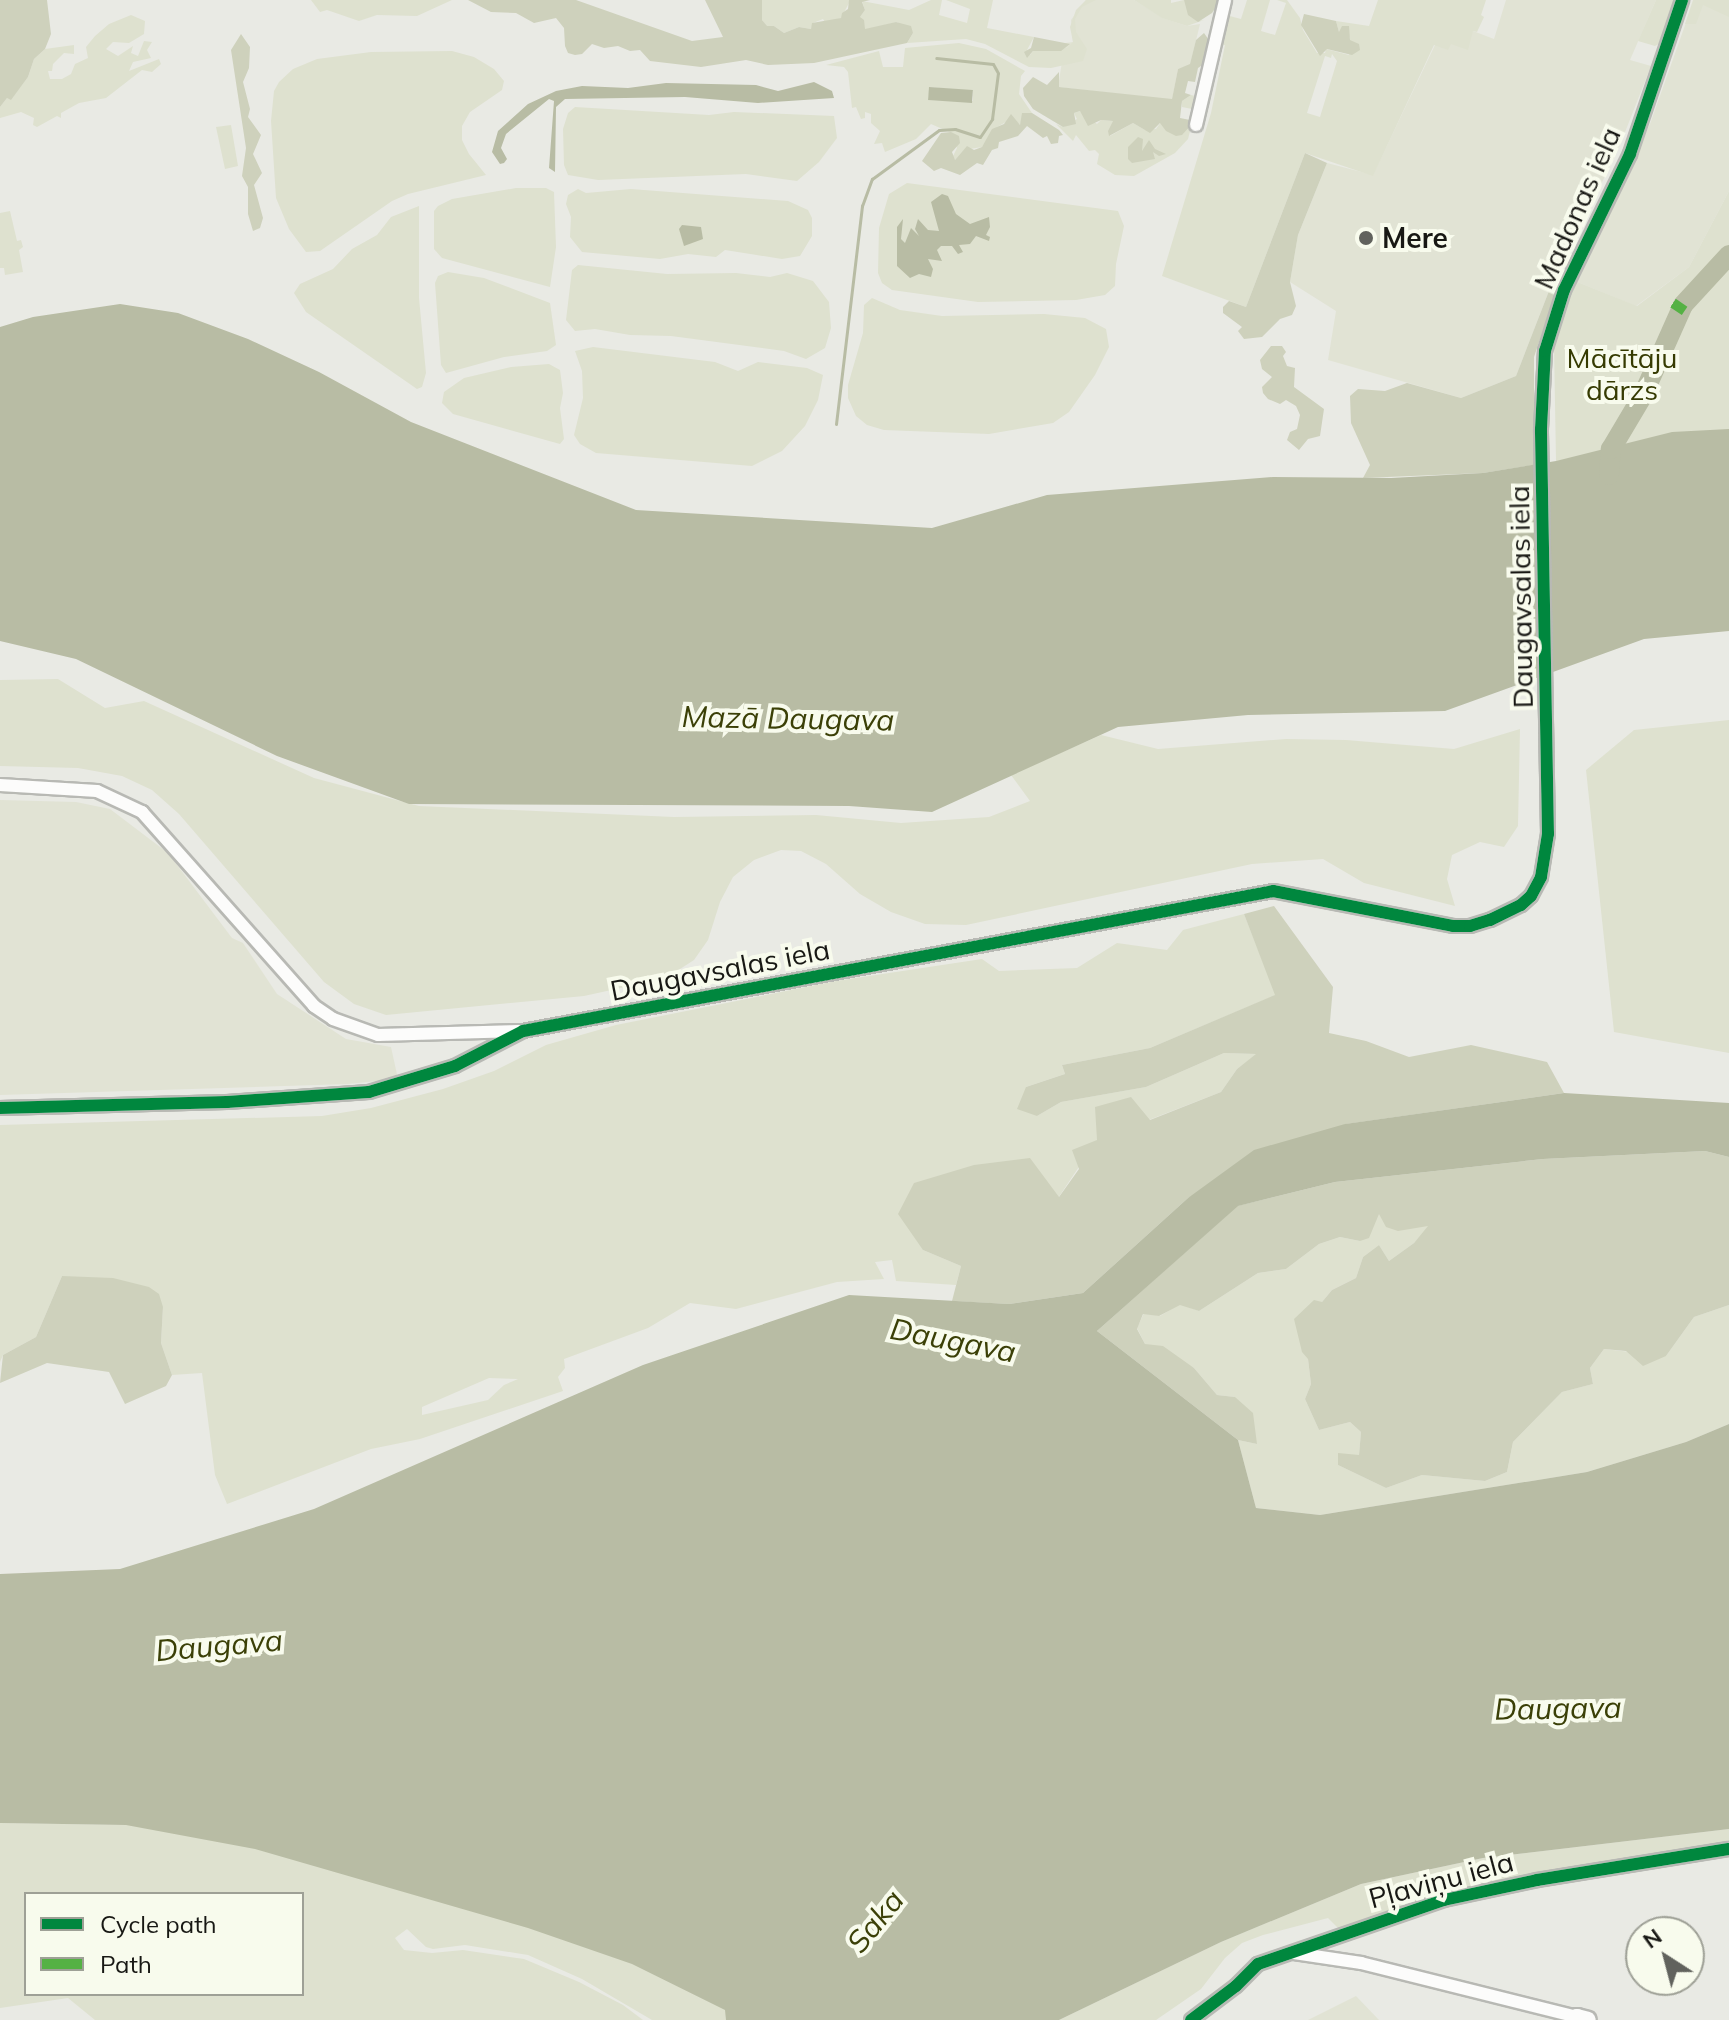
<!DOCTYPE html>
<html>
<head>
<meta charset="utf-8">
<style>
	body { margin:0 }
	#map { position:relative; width:1729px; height:2020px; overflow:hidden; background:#e9eae4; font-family:Mulish,sans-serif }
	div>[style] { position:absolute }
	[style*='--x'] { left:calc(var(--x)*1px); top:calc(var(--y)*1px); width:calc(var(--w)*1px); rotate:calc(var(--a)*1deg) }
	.built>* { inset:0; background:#e1e3d4 }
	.green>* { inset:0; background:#dee1cf }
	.forest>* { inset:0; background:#ced1bc }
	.water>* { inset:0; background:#b8bca4; transform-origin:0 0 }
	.stream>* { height:3px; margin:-1.5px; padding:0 1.5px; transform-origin:1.5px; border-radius:1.5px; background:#b8bca4 }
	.river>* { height:20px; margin:-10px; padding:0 10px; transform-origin:10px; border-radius:10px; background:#b8bca4 }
	.roads { filter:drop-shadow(2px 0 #b8b9b4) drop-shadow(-2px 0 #b8b9b4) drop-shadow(0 2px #b8b9b4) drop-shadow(0 -2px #b8b9b4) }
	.minor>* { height:12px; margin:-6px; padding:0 6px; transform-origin:6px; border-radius:6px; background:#fcfcfb }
	.tertiary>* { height:16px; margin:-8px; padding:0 8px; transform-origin:8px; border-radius:8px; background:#fcfcfb }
	.quiet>* { height:10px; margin-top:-5px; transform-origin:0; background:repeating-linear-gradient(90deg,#55b144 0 20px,transparent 0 30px) }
	.cycleway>* { height:12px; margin:-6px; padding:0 6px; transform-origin:6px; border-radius:6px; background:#00873e }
	.dots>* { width:22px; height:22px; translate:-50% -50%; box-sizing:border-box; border:4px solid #f8fbed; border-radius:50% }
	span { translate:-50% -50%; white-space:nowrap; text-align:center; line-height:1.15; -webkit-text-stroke:8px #f8fbed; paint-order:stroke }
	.street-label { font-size:28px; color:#181814 }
	.poi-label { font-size:28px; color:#181814; font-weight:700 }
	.left { translate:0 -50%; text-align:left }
	.park-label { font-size:28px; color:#363b02 }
	.water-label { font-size:30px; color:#3b4007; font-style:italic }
	.legend { position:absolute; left:24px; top:1892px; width:280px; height:104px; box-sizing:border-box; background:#f8fbed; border:2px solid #9ea096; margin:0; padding:10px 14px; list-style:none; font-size:24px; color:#181814 }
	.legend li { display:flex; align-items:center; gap:16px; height:40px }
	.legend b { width:40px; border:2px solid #9ea096 }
	.north { position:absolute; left:1625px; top:1916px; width:80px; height:80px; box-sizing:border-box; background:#f8fbed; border:2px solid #9ea096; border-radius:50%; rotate:324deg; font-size:22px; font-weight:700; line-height:32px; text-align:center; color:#181814 }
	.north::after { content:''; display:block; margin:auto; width:28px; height:36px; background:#61625d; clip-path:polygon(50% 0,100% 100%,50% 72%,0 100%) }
</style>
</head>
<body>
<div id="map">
	<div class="built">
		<i style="clip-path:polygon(1086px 0,1134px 0,1163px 18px,1187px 26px,1200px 24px,1190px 65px,1178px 69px,1172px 100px,1058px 87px,1065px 43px,1073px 42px,1071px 20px)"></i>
		<i style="clip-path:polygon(1506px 0,1656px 0,1630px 60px,1651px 66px,1618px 150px,1552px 283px,1516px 376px,1461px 398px,1328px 360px,1336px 311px,1290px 282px,1298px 235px,1327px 163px,1373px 175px,1435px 45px,1450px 44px,1473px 31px,1494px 39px)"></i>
		<i style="clip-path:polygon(1694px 0,1729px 11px,1729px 191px,1689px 267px,1636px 306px,1575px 281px,1650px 124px)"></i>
		<i style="clip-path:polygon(0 800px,76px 802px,110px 809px,168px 853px,232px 938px,243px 943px,277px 994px,346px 1039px,391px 1047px,398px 1079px,348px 1084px,0 1095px)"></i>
		<i style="clip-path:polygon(1356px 1996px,1379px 2020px,1308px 2020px)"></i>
	</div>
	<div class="green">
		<i style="clip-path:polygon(311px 0,452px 0,417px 16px,377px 15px,359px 21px,327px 10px,320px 12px)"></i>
		<i style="clip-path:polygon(762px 0,849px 0,849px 3px,841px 18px,826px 24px,823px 19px,813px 23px,811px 29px,799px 27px,784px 33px,774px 26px,767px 27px,762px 20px)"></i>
		<i style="clip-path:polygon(931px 0,942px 0,939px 15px,967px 23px,970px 9px,946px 0,993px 0,987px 28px,1034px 37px,1027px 50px,1030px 55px,1033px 51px,1067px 48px,1073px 42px,1070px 27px,1076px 10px,1086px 0,1096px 0,1082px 7px,1075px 19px,1076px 32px,1087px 49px,1083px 61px,1051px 68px,1029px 67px,985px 44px,966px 39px,907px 43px,913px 33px,897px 22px,864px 30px,859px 18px,865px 10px,862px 1px,909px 10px)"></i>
		<i style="clip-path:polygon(1134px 0,1171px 0,1171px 3px,1184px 0,1198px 21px,1204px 20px,1187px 26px,1162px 18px)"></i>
		<i style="clip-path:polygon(evenodd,1247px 0,1270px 0,1261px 31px,1275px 35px,1286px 3px,1277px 0,1287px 0,1300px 18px,1303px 30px,1317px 53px,1325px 53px,1326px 49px,1349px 55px,1350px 37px,1339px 32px,1336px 21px,1369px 26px,1378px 0,1486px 0,1481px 15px,1484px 17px,1477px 32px,1473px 31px,1468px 50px,1451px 44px,1448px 50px,1434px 45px,1373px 176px,1305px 153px,1246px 307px,1162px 276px,1211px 113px,1225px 45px,1220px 46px,1226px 15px,1241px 19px,1247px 0,1332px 54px,1337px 61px,1320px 117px,1307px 113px,1325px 56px,1331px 58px,1332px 54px)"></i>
		<i style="clip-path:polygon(1656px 0,1677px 0,1664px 41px,1655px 46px,1638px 41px)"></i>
		<i style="clip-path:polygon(1693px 0,1729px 0,1729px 17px,1703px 5px,1696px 24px,1685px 24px)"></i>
		<i style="clip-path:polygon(131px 15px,145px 21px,144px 34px,129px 43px,113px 42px,106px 49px,118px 56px,133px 46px,131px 53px,138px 56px,144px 41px,152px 42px,147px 50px,151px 58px,133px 62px,129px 71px,159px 59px,161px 64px,152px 72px,142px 70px,106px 98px,79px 103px,61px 113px,61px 118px,57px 116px,37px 127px,33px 125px,34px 118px,21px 112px,0 118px,0 107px,7px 98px,11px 99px,28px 77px,34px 59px,45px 49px,74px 45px,74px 54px,64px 53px,53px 64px,52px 71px,48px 71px,50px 79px,62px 79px,71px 74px,75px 64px,88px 58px,86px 47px,95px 36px,109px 24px)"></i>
		<i style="clip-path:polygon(evenodd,959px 43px,986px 49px,1025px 71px,1021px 76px,1019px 94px,1032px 113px,1022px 119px,1020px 125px,1013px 118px,997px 127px,982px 147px,964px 150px,955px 160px,952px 158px,957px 148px,954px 134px,931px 124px,916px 139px,885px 152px,882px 143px,874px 144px,880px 131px,871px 123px,871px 114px,865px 112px,865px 118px,861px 119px,856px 107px,852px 108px,848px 72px,844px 67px,826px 65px,879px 51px,883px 67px,903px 67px,905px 48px,959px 43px,929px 87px,973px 91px,973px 101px,929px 100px,929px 87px)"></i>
		<i style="clip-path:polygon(452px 51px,474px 57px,494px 69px,504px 81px,502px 90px,470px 112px,462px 126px,462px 140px,469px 154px,486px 175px,408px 194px,392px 201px,320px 251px,306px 252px,289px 229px,276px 198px,271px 121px,274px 91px,279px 82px,293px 69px,317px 59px,371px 52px)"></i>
		<i style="clip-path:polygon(1191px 95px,1199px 97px,1188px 139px,1175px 153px,1134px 176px,1115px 175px,1097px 164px,1099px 154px,1095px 150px,1089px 151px,1076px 135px,1073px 141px,1056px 124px,1063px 127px,1077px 119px,1074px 113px,1080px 111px,1097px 124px,1101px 120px,1113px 121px,1110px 136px,1133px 123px,1145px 130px,1156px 129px,1161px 122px,1173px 133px,1191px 125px,1192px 109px,1182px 107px,1182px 101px)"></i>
		<i style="clip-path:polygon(575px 107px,709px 115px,734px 112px,834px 116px,837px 138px,819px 162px,797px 181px,746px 174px,598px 180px,568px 175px,564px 165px,563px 129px,568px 113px)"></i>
		<i style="clip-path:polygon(231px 125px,238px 166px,225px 169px,216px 127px)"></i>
		<i style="clip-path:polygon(907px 183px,1118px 211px,1124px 226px,1116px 264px,1115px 286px,1105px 295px,1076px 300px,978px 302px,892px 290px,882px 283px,878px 273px,879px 228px,889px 194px)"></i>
		<i style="clip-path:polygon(516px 188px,546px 188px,554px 192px,556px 247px,550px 287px,442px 258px,434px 249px,434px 211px,438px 206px,452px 199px)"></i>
		<i style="clip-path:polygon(578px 189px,586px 193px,631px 189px,788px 201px,808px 210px,812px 218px,812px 236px,800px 256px,782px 259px,725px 250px,716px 257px,688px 254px,660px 259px,582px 252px,570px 237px,571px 217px,566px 204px,568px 195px)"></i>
		<i style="clip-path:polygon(1729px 191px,1729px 490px,1598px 480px,1556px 461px,1554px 345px,1566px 300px,1575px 281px,1637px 306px,1689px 267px)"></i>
		<i style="clip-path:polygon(419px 206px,419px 298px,426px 373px,422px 387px,417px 389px,306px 312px,294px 293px,300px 284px,333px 269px,352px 249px,377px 235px,391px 217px)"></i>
		<i style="clip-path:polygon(10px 211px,17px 241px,21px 240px,23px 247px,19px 250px,23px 272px,5px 275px,4px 268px,0 268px,0 213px)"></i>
		<i style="clip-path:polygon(578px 265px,667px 274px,736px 273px,770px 277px,787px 273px,813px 281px,829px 302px,831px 328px,825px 348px,806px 359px,784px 351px,671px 336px,630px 335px,595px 329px,575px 331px,566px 320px,572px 270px)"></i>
		<i style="clip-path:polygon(448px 272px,484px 278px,550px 303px,556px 345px,547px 351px,504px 357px,446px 373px,441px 365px,435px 283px,438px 276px)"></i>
		<i style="clip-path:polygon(872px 298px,900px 310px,942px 316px,1044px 314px,1085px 318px,1106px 329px,1109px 347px,1095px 375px,1069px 412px,1053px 423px,989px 434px,884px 430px,867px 425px,856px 416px,848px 398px,848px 385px,863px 333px,864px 305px)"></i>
		<i style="clip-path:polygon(593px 347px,715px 362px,738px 371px,758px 362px,807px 368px,823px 375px,818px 400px,805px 426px,782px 451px,752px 466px,596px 453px,580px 444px,574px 435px,583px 398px,582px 371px,575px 351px)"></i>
		<i style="clip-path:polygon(549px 364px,560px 370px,563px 393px,560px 408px,564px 439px,560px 444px,453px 414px,442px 403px,444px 392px,464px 378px,511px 367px)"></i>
		<i style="clip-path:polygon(58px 679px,105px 708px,144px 701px,314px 778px,419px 806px,674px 817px,816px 815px,901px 823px,989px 817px,1030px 801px,1011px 775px,1101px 735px,1158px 749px,1286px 739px,1346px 740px,1454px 749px,1520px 729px,1518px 826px,1504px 847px,1480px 842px,1452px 855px,1447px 879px,1455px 906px,1364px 883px,1323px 859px,1252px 864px,966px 925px,925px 924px,891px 912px,860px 894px,826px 864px,801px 851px,781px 850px,754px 860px,733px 877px,720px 902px,708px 940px,694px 960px,666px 978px,584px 996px,386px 1015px,354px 1004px,324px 982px,179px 814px,152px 790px,122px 776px,78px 768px,0 766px,0 680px)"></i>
		<i style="clip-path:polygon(1729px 720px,1729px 1053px,1614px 1032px,1586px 770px,1634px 730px)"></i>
		<i style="clip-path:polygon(evenodd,1244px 914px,1276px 995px,1150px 1048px,1062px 1065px,1065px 1074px,1026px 1087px,1037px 1116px,1061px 1102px,1146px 1087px,1224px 1053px,1257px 1054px,1237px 1069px,1221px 1092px,1097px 1140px,1058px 1198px,923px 1250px,961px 1266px,956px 1285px,896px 1281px,892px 1260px,875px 1262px,884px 1279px,837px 1282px,736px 1309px,690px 1303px,648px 1328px,564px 1359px,565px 1368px,558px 1377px,563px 1391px,420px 1439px,371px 1449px,227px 1504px,215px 1475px,202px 1373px,172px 1375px,161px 1343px,163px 1307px,62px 1276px,36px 1337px,3px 1355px,0 1362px,0 1125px,322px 1116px,371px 1108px,443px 1089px,494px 1071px,546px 1045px,616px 1025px,836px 981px,982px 959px,999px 971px,1077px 968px,1117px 943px,1167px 950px,1183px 930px,1244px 914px,489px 1378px,518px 1379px,504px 1385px,488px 1400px,422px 1415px,422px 1407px,489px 1378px)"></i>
		<i style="clip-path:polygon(1379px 1213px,1430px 1225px,1414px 1243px,1389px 1261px,1379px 1245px,1363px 1257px,1356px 1278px,1332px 1290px,1322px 1302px,1308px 1359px,1311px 1384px,1305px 1399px,1319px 1430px,1350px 1422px,1361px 1432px,1359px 1455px,1338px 1465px,1386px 1488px,1422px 1475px,1485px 1481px,1507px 1472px,1513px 1442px,1562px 1392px,1593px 1384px,1590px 1368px,1604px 1349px,1666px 1356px,1694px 1317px,1729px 1305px,1729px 1424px,1686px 1442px,1587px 1472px,1320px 1515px,1256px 1508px,1238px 1440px,1257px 1444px,1235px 1397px,1217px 1395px,1194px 1368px,1145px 1344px,1137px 1328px,1144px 1313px,1160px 1316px,1180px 1304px,1199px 1311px,1258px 1273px,1286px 1269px,1319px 1244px,1340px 1237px,1360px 1241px)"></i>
		<i style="clip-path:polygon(evenodd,91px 1768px,876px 2020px,652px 2020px,582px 1979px,528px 1955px,465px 1945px,433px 1949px,426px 1947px,407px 1929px,395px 1938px,404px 1950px,432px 1953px,463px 1950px,524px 1959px,579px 1982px,623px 2005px,643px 2020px,95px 2020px,68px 1998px,0 2008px,0 1823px,125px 1825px,91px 1768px,26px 1894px,302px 1894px,302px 1994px,26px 1994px,26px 1894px)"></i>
		<i style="clip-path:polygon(1729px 1829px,1729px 1847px,1651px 1857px,1340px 1930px,1328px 1918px,1263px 1935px,1242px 1943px,1225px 1958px,1201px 1989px,1156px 2020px,1059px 2020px,1221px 1942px,1361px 1884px,1483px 1858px)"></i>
	</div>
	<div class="forest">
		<i style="clip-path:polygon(0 0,47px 0,51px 34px,45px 49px,34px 59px,28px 77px,11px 100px,7px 98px,0 107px)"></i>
		<i style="clip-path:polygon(468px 0,576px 0,692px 41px,723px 37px,705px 0,762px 0,762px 20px,767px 26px,774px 26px,784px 33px,799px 27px,811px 29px,812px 23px,841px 18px,842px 13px,848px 9px,849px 0,870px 0,862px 2px,865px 10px,860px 17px,864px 20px,865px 29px,896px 22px,911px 26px,913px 33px,907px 43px,814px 63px,768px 65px,746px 60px,701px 67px,650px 61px,640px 50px,630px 51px,618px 46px,604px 48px,592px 44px,582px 54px,575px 55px,568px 53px,565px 46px,564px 28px,556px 18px,534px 23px,516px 13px,491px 12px)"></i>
		<i style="clip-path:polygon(1184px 0,1221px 0,1212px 13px,1198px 22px,1188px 15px)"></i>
		<i style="clip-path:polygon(1304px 14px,1336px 21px,1339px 32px,1342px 26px,1349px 26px,1350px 40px,1359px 44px,1360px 50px,1352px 55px,1327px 49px,1320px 56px,1301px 25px)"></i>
		<i style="clip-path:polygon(1204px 33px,1211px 43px,1207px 62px,1198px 68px,1195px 82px,1188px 81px,1185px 93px,1191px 95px,1182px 101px,1180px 118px,1190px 120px,1191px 125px,1182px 135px,1176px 136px,1166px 131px,1160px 123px,1150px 133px,1133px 123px,1109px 136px,1108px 131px,1113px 121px,1101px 120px,1088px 126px,1080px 111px,1074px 113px,1076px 124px,1063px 127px,1033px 109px,1024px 96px,1023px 88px,1033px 77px,1047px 85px,1059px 72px,1059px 87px,1172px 99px,1178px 69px,1190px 64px,1196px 40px)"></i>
		<i style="clip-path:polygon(241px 34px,250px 47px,249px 68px,243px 82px,250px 109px,248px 117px,261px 135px,253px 154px,262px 173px,254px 185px,263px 218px,260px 228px,253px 231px,248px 214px,248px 187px,242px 176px,246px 148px,231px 50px)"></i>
		<i style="clip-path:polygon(1034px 37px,1070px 44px,1061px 51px,1033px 51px,1027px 58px,1024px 52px,1031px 48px)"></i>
		<i style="clip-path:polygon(1022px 113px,1032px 113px,1059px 130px,1063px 135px,1059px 136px,1058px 143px,1051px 144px,1047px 136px,1043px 138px,1027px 126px,1018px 136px,999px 142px,998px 148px,992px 150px,983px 165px,977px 163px,960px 175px,941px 168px,934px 171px,922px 161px,941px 133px,951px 132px,959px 136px,960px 143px,952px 152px,955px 160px,967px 146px,974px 150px,982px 147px,992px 129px,1004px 124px,1011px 114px,1020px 125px)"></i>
		<i style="clip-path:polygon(1138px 137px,1143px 139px,1142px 151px,1149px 140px,1155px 149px,1166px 154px,1159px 156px,1153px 152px,1155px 159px,1132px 163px,1128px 159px,1128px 147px)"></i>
		<i style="clip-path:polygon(1305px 153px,1327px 163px,1298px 235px,1290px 282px,1296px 306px,1292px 315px,1280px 319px,1262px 337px,1244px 339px,1238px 331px,1242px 327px,1223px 313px,1223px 307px,1229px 301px,1246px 307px)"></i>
		<i style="clip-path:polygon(1554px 278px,1558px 280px,1557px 288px,1534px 357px,1534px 465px,1483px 473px,1363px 478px,1370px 465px,1351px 423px,1350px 396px,1358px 389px,1385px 391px,1407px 383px,1461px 398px,1516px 376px)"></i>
		<i style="clip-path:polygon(1271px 346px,1282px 346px,1286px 352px,1283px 356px,1287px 366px,1295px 368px,1294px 387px,1324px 409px,1320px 436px,1308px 439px,1299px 450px,1287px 440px,1290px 432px,1297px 429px,1300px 415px,1296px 406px,1286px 400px,1280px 404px,1268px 399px,1263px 393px,1262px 387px,1272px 377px,1262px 369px,1260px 360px)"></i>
		<i style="clip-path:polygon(1274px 906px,1333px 987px,1329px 1033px,1366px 1041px,1409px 1057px,1471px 1045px,1547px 1062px,1564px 1093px,1346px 1124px,1188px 1198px,1083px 1293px,1009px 1304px,952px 1301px,961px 1266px,923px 1250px,898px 1214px,914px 1183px,974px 1165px,1030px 1158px,1059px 1197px,1079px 1169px,1072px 1150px,1097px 1140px,1095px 1107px,1131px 1097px,1150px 1120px,1221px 1092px,1237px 1069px,1256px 1054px,1224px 1053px,1146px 1087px,1061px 1102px,1037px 1116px,1017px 1109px,1026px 1087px,1065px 1074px,1062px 1065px,1150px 1048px,1275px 995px,1244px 914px)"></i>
		<i style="clip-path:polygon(1705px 1151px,1729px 1157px,1729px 1305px,1694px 1317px,1666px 1356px,1643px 1366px,1626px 1351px,1604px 1349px,1590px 1368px,1593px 1384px,1562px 1392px,1513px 1442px,1507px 1472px,1485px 1481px,1422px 1475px,1386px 1488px,1338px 1465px,1338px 1453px,1359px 1455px,1361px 1432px,1350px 1422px,1319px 1430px,1305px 1399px,1311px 1384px,1308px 1359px,1302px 1352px,1294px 1319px,1314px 1300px,1322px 1302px,1332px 1290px,1356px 1278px,1363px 1257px,1379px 1245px,1389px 1261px,1414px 1243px,1428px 1226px,1398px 1231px,1386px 1227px,1379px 1214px,1369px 1238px,1360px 1241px,1340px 1237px,1319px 1244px,1286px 1269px,1258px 1273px,1199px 1311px,1180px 1305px,1159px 1316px,1143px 1314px,1137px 1329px,1145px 1344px,1163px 1346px,1194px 1368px,1217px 1395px,1235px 1397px,1253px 1413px,1257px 1444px,1238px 1440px,1097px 1331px,1237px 1206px,1335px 1182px,1543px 1159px)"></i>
		<i style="clip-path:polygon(62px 1276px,113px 1278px,149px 1287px,159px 1294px,163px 1307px,161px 1343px,172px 1375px,166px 1386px,125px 1404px,109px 1372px,47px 1363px,0 1383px,3px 1355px,36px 1337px)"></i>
	</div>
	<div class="water">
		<i style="clip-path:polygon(814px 82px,832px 91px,834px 98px,758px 103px,685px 97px,565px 99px,556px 107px,555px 172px,549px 168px,554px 101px,549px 99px,506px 134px,501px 148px,507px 159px,504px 163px,500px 164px,492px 152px,498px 131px,528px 104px,556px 91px,582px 86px,628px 88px,666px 83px,756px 85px,778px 91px)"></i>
		<i style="left:929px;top:87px;width:44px;height:13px;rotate:4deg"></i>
		<i style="clip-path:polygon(942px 194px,948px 196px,956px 214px,970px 224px,989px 217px,990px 227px,986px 235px,990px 237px,989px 241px,976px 236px,970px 244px,959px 245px,963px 252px,958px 254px,952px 246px,941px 246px,937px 250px,942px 261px,928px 259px,933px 269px,931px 277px,919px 274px,910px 278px,897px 266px,897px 227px,903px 219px,901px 239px,905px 243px,911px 228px,919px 236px,915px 229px,918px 219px,928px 230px,939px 231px,931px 202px)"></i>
		<i style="clip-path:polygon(682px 225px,701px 227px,703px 239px,684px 246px,679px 229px)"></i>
		<i style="clip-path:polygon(120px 304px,178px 313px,248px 339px,319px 372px,411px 422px,636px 510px,932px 528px,1047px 495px,1273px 477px,1391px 478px,1483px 473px,1556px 461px,1672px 432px,1729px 429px,1729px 631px,1644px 639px,1445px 711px,1248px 715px,1118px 727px,932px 812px,849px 806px,409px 804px,277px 756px,76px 659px,0 641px,0 327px,33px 317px)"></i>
		<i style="clip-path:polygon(1564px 1093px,1729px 1103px,1729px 1157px,1705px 1151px,1543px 1159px,1335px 1182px,1238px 1206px,1097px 1331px,1238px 1440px,1256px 1508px,1320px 1515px,1587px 1472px,1686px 1442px,1729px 1424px,1729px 1829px,1483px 1858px,1361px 1884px,1221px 1942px,1059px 2020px,726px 2020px,725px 2010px,632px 1964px,528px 1928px,255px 1849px,126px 1825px,0 1823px,0 1574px,120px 1569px,314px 1509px,643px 1365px,849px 1295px,1009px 1304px,1083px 1293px,1188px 1198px,1254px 1150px,1345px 1124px)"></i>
	</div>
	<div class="stream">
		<i style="--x:836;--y:424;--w:220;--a:-83.2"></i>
		<i style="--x:862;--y:206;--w:29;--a:-70"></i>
		<i style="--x:872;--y:179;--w:83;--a:-36.2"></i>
		<i style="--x:939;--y:130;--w:16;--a:-4"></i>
		<i style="--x:955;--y:129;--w:26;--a:18"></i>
		<i style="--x:980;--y:137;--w:22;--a:-56"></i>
		<i style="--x:992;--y:119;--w:46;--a:-82.6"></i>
		<i style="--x:998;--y:73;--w:10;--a:-119"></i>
		<i style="--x:993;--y:64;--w:57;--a:-174"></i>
	</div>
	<div class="river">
		<i style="--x:1609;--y:475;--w:26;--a:-86"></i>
		<i style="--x:1611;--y:449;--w:63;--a:-59.3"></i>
		<i style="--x:1643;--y:395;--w:98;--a:-66"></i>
		<i style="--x:1683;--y:305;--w:68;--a:-47.4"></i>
	</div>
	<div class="roads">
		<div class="minor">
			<i style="--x:1196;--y:125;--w:128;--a:-76.9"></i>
			<i style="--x:0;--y:785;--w:97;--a:3.5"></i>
			<i style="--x:97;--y:791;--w:50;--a:25"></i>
			<i style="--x:142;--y:812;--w:259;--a:48.4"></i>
			<i style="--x:314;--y:1006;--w:23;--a:34"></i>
			<i style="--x:333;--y:1019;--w:48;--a:19.6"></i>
			<i style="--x:378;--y:1035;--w:141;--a:-1.6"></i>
			<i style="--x:0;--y:1108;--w:227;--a:-1.5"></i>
			<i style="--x:227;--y:1102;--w:142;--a:-4"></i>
			<i style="--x:369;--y:1092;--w:90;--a:-16.8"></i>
			<i style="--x:455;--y:1066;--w:76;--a:-27.2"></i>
			<i style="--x:523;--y:1031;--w:763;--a:-10.57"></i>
			<i style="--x:1273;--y:891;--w:183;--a:11"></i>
			<i style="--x:1453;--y:926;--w:17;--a:0"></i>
			<i style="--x:1470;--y:926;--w:21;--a:-17"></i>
			<i style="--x:1490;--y:920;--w:34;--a:-26"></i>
			<i style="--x:1521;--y:905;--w:13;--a:-42"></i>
			<i style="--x:1531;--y:896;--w:21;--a:-62"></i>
			<i style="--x:1541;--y:877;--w:44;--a:-80.8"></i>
			<i style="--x:1548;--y:834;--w:405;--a:-91"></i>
			<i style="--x:1541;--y:429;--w:78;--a:-87.1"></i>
			<i style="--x:1545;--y:351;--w:64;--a:-72.7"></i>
			<i style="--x:1564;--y:290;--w:151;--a:-64.1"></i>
			<i style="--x:1630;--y:154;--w:163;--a:-71.3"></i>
			<i style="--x:1294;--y:1953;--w:68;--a:8.5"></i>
			<i style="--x:1361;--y:1963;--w:223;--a:14"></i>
			<i style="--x:1191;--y:2020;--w:56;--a:-37.1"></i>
			<i style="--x:1236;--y:1986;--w:31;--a:-45"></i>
			<i style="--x:1258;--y:1964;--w:197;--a:-19"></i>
			<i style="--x:1444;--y:1900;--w:95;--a:-12.1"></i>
			<i style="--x:1537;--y:1880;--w:194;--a:-9.2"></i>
		</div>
		<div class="tertiary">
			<i style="--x:1577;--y:2020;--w:3;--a:-90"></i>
			<i style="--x:1577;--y:2017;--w:11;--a:15"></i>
		</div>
	</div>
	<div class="quiet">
		<i style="--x:1673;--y:303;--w:14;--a:34"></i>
	</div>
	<div class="cycleway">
		<i style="--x:0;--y:1108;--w:227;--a:-1.5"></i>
		<i style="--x:227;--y:1102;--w:142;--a:-4"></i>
		<i style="--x:369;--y:1092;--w:90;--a:-16.8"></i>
		<i style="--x:455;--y:1066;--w:76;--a:-27.2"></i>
		<i style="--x:523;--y:1031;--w:763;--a:-10.57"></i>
		<i style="--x:1273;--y:891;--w:183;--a:11"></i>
		<i style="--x:1453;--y:926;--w:17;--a:0"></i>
		<i style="--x:1470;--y:926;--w:21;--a:-17"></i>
		<i style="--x:1490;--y:920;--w:34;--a:-26"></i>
		<i style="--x:1521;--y:905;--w:13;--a:-42"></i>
		<i style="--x:1531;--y:896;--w:21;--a:-62"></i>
		<i style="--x:1541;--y:877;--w:44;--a:-80.8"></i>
		<i style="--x:1548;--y:834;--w:405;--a:-91"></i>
		<i style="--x:1541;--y:429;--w:78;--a:-87.1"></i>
		<i style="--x:1545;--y:351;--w:64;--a:-72.7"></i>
		<i style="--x:1564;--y:290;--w:151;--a:-64.1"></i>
		<i style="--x:1630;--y:154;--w:163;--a:-71.3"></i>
		<i style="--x:1191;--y:2020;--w:56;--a:-37.1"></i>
		<i style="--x:1236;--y:1986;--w:31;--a:-45"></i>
		<i style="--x:1258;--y:1964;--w:197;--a:-19"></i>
		<i style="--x:1444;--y:1900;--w:95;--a:-12.1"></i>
		<i style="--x:1537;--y:1880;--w:194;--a:-9.2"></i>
	</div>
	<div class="dots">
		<i style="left:1366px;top:238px;background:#61625d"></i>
	</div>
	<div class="street-label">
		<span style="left:1577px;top:208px;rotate:-66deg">Madonas iela</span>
		<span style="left:1521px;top:597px;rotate:-91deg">Daugavsalas iela</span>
		<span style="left:720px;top:970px;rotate:-11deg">Daugavsalas iela</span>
		<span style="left:1441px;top:1880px;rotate:-15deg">Pļaviņu iela</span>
	</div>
	<div class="poi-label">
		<span class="left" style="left:1382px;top:238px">Mere</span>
	</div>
	<div class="park-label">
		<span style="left:1622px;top:374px">Mācītāju<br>dārzs</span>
	</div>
	<div class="water-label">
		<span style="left:788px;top:718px;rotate:1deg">Mazā Daugava</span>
		<span style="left:953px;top:1340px;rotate:11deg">Daugava</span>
		<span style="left:219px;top:1645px;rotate:-5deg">Daugava</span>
		<span style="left:1558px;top:1708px;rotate:-1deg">Daugava</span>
		<span style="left:875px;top:1921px;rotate:-51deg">Saka</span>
	</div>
	<ul class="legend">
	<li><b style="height:10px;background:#00873e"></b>Cycle path</li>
	<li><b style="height:10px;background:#55b144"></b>Path</li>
	</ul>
	<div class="north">N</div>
</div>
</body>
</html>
